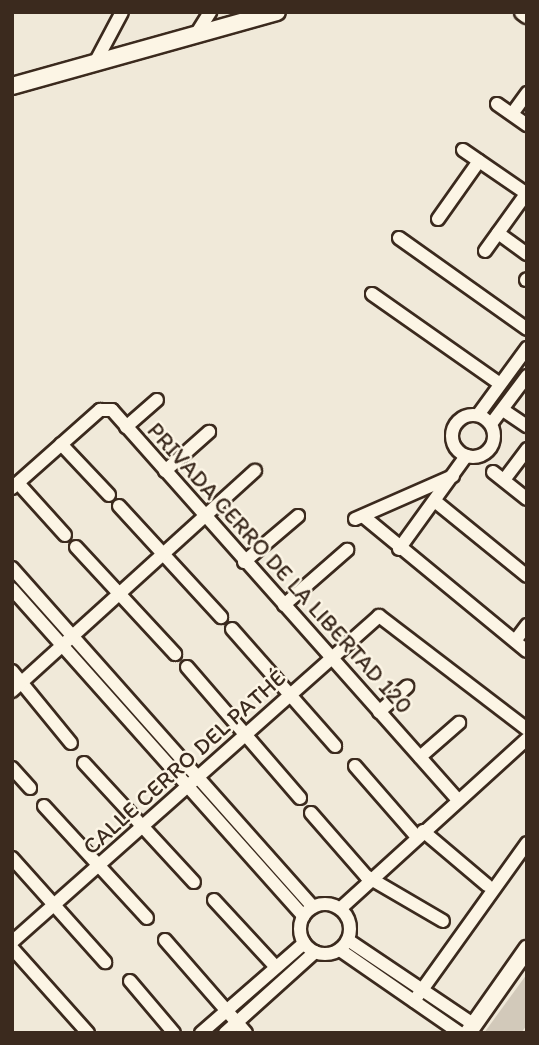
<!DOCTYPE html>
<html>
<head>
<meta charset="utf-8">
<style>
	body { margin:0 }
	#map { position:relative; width:539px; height:1045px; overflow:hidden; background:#f0e9d9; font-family:Itim,sans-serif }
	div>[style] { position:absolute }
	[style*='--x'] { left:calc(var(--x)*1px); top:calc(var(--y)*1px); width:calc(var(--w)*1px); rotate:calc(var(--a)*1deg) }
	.green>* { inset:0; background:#d2c9ba }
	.roads { filter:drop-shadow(2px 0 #3b2a1e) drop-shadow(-2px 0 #3b2a1e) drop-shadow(0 2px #3b2a1e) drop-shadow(0 -2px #3b2a1e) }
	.minor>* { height:12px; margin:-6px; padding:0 6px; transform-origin:6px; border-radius:6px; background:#fcf5e5 }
	.minor>.ring { margin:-6px; padding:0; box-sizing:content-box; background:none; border:12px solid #fcf5e5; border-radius:50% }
	.major>* { height:16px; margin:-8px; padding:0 8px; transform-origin:8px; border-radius:8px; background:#fcf5e5 }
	span { translate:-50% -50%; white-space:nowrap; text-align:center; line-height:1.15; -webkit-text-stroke:5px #fcf5e5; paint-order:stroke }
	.street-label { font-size:23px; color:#3b2a1e }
	.frame { position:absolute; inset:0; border:14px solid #3b2a1e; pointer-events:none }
</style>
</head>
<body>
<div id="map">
	<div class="green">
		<i style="clip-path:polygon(527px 974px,527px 1025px,521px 1033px,484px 1033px)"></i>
	</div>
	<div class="roads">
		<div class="minor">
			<i style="--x:197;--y:33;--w:25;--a:-58"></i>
			<i style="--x:96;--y:61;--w:55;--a:-62"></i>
			<i style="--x:497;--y:104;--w:37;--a:35"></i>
			<i style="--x:512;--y:114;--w:26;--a:-54"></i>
			<i style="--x:463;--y:150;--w:78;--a:34.5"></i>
			<i style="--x:438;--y:219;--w:71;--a:-54.7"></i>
			<i style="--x:498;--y:233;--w:36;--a:36"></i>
			<i style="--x:399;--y:238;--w:157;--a:35.4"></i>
			<i style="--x:485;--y:251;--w:70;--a:-54.3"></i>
			<i style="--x:526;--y:280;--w:1;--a:-45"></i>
			<i style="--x:372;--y:294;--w:156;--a:35.1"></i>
			<i style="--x:503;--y:410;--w:29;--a:34"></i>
			<i class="ring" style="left:452px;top:415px;width:30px;height:30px"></i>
			<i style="--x:478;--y:415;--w:83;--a:-53.8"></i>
			<i style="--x:491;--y:424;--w:60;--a:-53.1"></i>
			<i style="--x:126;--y:427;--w:41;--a:-41.1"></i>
			<i style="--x:61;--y:444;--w:70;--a:46.7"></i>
			<i style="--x:165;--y:471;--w:59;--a:-41.6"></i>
			<i style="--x:493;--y:472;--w:43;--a:38.5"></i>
			<i style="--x:504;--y:480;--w:39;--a:-53"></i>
			<i style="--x:18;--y:483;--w:70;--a:47.9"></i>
			<i style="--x:12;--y:488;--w:118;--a:-41.6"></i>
			<i style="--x:100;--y:410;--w:12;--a:0"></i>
			<i style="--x:112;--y:410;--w:521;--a:48.42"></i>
			<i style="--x:436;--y:502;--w:117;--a:39.1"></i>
			<i style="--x:119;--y:506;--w:151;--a:47.4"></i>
			<i style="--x:363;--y:516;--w:212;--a:39.5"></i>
			<i style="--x:355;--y:519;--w:107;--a:-23.7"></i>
			<i style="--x:76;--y:547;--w:146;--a:47.2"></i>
			<i style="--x:399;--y:549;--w:115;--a:-54.2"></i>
			<i style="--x:244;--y:562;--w:71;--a:-40.4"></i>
			<i style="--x:12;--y:568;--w:453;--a:48.4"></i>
			<i style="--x:12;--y:589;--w:438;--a:48.3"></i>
			<i style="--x:284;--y:605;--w:84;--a:-41.1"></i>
			<i style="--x:232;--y:629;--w:156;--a:48.6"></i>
			<i style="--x:515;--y:641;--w:20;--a:-53"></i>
			<i style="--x:187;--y:667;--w:173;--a:49.2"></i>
			<i style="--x:12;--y:671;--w:93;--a:50.7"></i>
			<i style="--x:12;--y:691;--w:328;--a:-42.2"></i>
			<i style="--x:379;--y:712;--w:38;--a:-42"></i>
			<i style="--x:420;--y:757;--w:52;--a:-41.1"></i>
			<i style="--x:84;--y:763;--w:162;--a:47.3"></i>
			<i style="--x:355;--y:766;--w:94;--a:48.9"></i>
			<i style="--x:12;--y:768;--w:27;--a:48"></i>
			<i style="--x:44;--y:806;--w:152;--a:47.4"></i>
			<i style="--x:311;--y:813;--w:84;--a:48.9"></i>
			<i style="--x:366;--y:876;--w:89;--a:30.3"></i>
			<i style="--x:423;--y:831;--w:84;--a:40.2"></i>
			<i style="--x:12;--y:858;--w:140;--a:48.2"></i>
			<i style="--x:214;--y:900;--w:90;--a:47.3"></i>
			<i class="ring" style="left:300px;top:904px;width:38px;height:38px"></i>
			<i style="--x:341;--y:908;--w:251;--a:-42.3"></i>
			<i style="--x:165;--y:940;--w:123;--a:48.9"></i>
			<i style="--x:348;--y:940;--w:151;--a:33.9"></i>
			<i style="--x:12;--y:942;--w:491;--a:-41.6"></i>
			<i style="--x:379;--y:616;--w:186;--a:37.4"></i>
			<i style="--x:12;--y:948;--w:114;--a:48.2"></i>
			<i style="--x:340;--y:950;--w:146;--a:34.7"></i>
			<i style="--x:130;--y:981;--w:68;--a:49.8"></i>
			<i style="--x:414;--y:1001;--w:194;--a:-54.4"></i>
			<i style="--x:201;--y:1033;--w:137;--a:-41.1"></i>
			<i style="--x:225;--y:1033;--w:121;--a:-42"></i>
		</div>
		<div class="major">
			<i style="--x:523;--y:12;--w:5;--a:37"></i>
			<i style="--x:12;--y:86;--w:275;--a:-15.6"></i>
			<i style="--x:468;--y:1033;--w:103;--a:-54.9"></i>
		</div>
	</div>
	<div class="street-label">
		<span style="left:280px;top:568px;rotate:48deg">PRIVADA CERRO DE LA LIBERTAD 120</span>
		<span style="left:184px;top:762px;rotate:-42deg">CALLE CERRO DEL PATHÉ</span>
	</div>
	<div class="frame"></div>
</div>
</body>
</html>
